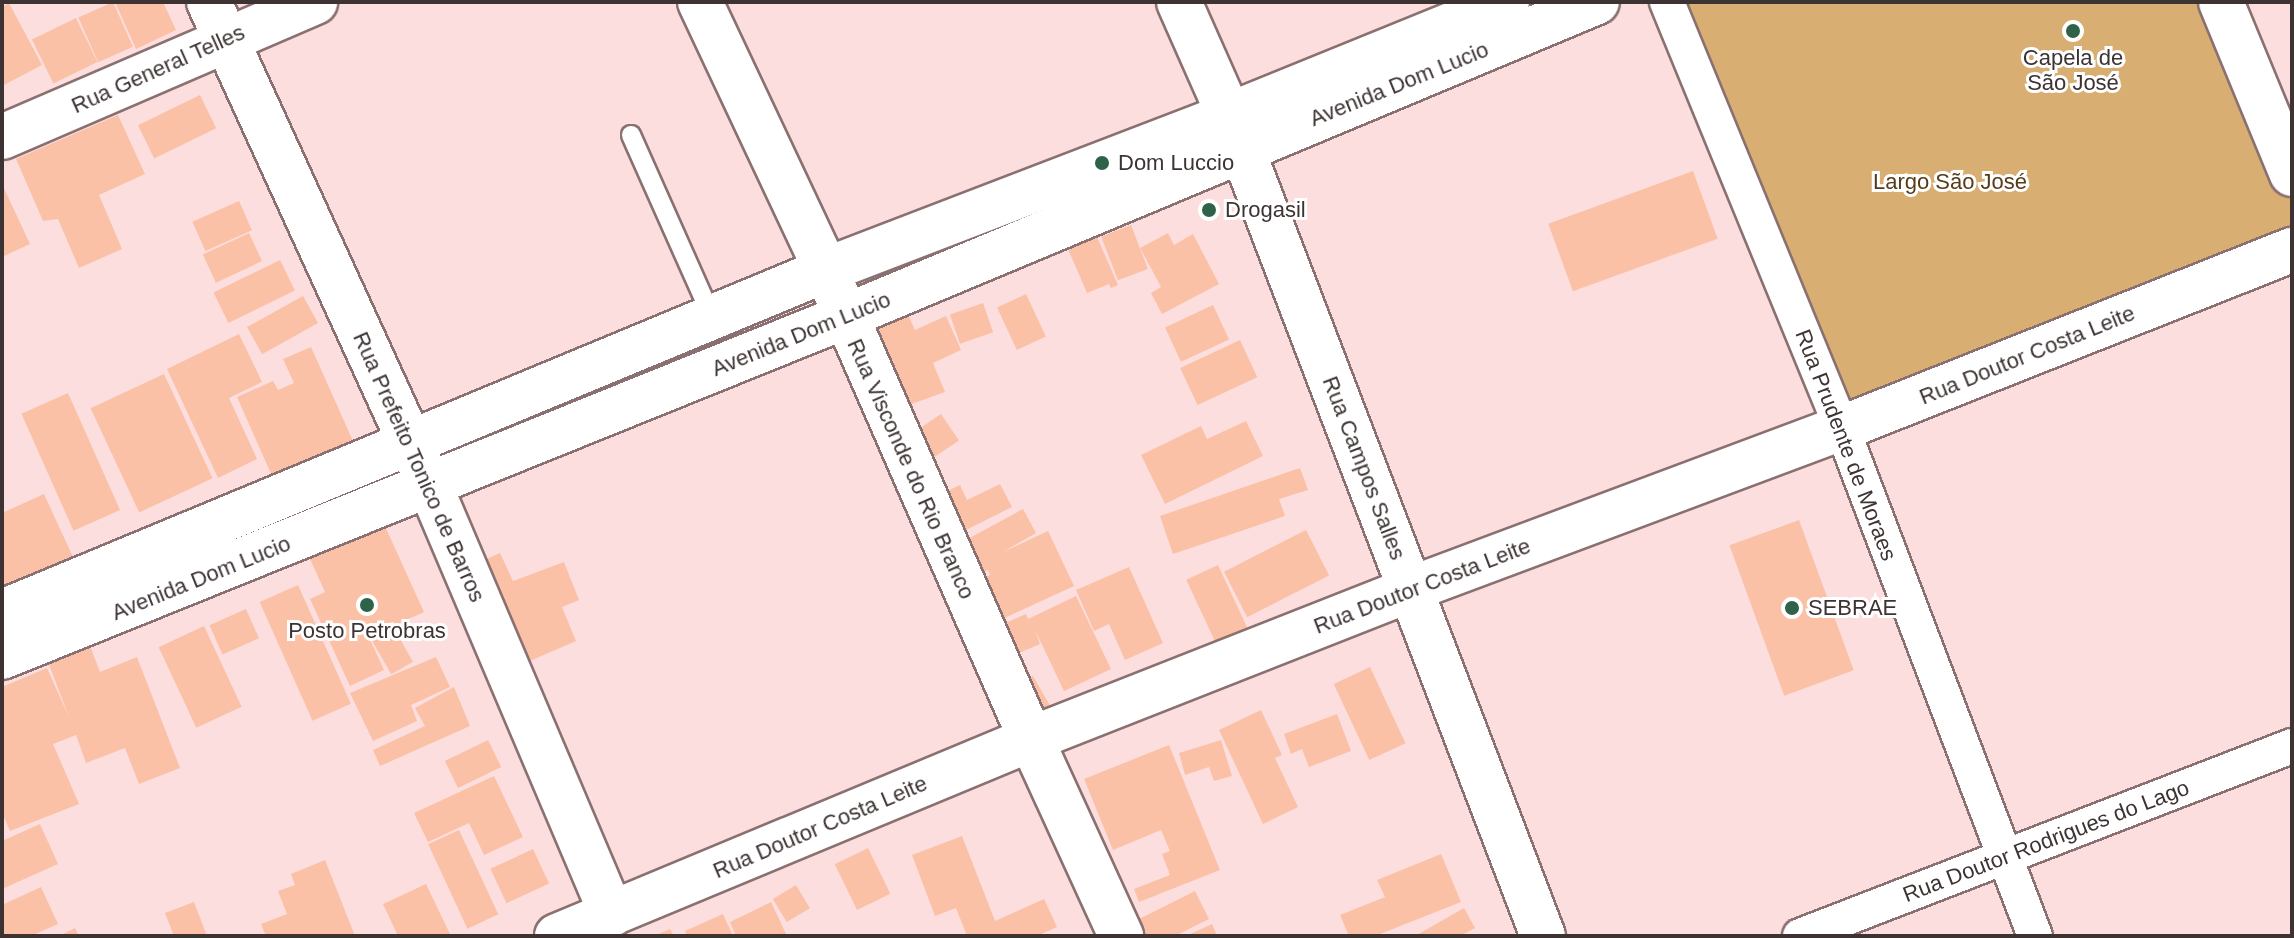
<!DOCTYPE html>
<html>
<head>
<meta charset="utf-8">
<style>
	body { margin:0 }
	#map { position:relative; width:2294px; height:938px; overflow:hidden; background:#fcdede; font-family:Arial,sans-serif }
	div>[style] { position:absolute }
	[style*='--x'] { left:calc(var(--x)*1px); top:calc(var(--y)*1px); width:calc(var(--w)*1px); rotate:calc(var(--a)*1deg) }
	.green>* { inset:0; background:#d8ae73 }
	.building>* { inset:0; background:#fbc1a6; transform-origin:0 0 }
	.roads { filter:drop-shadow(2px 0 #8a7070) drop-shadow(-2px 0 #8a7070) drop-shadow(0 2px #8a7070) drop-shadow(0 -2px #8a7070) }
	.lane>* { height:18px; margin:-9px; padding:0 9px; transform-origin:9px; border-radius:9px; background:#fff }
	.street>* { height:34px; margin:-17px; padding:0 17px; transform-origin:17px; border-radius:17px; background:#fff }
	.secondary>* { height:44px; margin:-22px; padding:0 22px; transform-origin:22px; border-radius:22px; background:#fff }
	.dots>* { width:22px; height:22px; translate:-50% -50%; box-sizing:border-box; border:4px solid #fff; border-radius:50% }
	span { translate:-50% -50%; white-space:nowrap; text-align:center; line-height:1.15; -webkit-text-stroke:6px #fff; paint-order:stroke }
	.poi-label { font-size:22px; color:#3e3333 }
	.left { translate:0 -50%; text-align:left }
	.street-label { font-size:22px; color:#3e3333 }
	.park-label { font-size:22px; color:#563d18 }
	.frame { position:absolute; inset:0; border:4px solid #3e3333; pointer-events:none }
</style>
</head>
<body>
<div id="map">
	<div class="green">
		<i style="clip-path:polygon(1686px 2px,2207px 2px,2292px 203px,2292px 232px,1851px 421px)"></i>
	</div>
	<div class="building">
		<i style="left:113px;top:2px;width:49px;height:38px;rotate:66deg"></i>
		<i style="clip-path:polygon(115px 2px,163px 2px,176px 30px,136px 49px)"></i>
		<i style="clip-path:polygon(9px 3px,42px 65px,2px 86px,2px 7px)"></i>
		<i style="left:76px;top:18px;width:49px;height:49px;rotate:64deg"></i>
		<i style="left:200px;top:95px;width:37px;height:69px;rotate:64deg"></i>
		<i style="clip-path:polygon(118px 115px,145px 174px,99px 195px,122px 249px,79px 268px,58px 219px,43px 221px,16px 159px)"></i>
		<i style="left:1693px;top:171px;width:72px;height:154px;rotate:70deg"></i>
		<i style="clip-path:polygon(2px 184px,30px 244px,2px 257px)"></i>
		<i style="left:239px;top:201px;width:32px;height:51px;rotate:66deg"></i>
		<i style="left:1131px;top:225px;width:47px;height:32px;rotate:69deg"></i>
		<i style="left:249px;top:233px;width:31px;height:51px;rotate:65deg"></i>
		<i style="clip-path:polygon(1168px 233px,1174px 245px,1193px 234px,1219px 284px,1162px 314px,1151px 293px,1161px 287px,1140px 248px)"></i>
		<i style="clip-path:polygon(1097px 237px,1118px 285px,1111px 288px,1109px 284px,1087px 293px,1068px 249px)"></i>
		<i style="left:280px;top:260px;width:34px;height:74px;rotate:64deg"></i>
		<i style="left:1026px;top:294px;width:47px;height:32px;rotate:65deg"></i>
		<i style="left:303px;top:296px;width:31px;height:64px;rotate:61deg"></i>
		<i style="left:983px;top:303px;width:31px;height:35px;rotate:71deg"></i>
		<i style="left:1213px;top:305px;width:38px;height:53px;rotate:65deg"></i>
		<i style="clip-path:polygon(906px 310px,915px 330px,946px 316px,961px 350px,933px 363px,945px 392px,892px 411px,856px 331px)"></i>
		<i style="clip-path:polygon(239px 334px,262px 382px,229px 398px,257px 459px,218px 478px,167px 369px)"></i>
		<i style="left:1240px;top:340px;width:41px;height:66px;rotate:65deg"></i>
		<i style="clip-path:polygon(311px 347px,353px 441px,272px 476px,237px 397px,273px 381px,278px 390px,294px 383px,283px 359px)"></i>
		<i style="left:164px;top:374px;width:115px;height:81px;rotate:65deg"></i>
		<i style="left:68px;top:393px;width:128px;height:51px;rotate:66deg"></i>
		<i style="left:941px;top:414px;width:32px;height:38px;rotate:56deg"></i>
		<i style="clip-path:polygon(1246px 421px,1263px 456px,1165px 504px,1141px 455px,1201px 426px,1207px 439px)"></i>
		<i style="clip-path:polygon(1300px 468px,1308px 490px,1279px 499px,1285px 516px,1173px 554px,1160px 516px)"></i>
		<i style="clip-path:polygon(1000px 484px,1012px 507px,958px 534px,939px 495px,960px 485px,967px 500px)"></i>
		<i style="clip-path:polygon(44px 494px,73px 557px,3px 588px,2px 513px)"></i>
		<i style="clip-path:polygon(1023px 509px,1036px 533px,1003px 552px,1048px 531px,1074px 586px,987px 626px,968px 585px,990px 575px,988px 570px,971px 580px,953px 547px)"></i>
		<i style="left:1799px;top:520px;width:160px;height:74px;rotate:70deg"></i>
		<i style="clip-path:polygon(384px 524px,424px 612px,369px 637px,367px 633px,384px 670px,350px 686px,310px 599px,325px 592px,310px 559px)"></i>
		<i style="left:1306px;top:530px;width:51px;height:92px;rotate:63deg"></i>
		<i style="clip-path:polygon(500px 553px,513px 581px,564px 562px,579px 600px,562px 607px,576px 641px,509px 670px,464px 569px)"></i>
		<i style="left:1218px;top:565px;width:77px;height:35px;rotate:65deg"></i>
		<i style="clip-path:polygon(1129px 567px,1163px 643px,1125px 660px,1109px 624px,1094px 631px,1076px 590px)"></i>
		<i style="left:298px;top:585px;width:130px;height:42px;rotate:66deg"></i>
		<i style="clip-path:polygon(1076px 596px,1111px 669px,1064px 691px,1035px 630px,1040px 644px,1000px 661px,987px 631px,1026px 614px,1028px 619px)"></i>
		<i style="left:246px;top:609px;width:32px;height:40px;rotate:66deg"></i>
		<i style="left:204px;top:626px;width:89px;height:50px;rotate:65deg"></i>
		<i style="left:393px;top:627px;width:40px;height:25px;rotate:60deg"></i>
		<i style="clip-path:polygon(90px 646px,100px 672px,137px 657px,180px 768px,139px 784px,125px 748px,86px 763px,76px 735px,53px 744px,79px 804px,10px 831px,2px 813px,2px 687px,47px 668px,69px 717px,48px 662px)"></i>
		<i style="clip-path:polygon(436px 657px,450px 687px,411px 705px,417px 721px,373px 741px,350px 693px)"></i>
		<i style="left:1370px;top:667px;width:84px;height:40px;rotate:65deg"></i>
		<i style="left:1033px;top:676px;width:34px;height:25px;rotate:60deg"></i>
		<i style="clip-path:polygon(454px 687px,470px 726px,380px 766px,373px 750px,425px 726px,415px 708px)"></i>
		<i style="clip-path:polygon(1261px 710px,1282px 755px,1275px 758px,1298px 807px,1263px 824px,1219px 730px)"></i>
		<i style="clip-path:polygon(1337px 714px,1351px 751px,1309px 767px,1302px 749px,1291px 754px,1284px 734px)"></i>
		<i style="left:488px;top:740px;width:30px;height:48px;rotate:64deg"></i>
		<i style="clip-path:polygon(1221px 740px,1232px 776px,1214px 781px,1209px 767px,1185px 775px,1179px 753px)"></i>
		<i style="clip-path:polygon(1169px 745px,1220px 870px,1139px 902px,1134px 889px,1170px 875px,1162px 854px,1170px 851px,1161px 830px,1113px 850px,1084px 779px)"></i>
		<i style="clip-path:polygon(494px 776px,523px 837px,484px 855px,469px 823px,428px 842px,414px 813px)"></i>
		<i style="clip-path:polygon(40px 824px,58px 864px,2px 889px,2px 841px)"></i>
		<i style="left:459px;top:830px;width:93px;height:34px;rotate:65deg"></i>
		<i style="clip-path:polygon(962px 836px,995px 921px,1044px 899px,1057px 927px,1037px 936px,967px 936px,956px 908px,935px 916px,912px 855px)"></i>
		<i style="left:868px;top:848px;width:51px;height:37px;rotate:64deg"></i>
		<i style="left:533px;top:849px;width:38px;height:47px;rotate:65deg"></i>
		<i style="clip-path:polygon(1441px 854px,1461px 902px,1375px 936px,1349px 936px,1340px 915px,1385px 897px,1377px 880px)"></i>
		<i style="clip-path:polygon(325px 860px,355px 936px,266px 936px,261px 924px,287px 914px,278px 891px,295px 885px,291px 874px)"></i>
		<i style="clip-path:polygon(426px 884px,451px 936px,398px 936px,383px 904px)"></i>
		<i style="left:796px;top:885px;width:27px;height:27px;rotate:59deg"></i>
		<i style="clip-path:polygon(41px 887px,58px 924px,31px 936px,4px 936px,2px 905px)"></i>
		<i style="clip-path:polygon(1195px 891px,1209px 919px,1175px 936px,1140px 936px,1133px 922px)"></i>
		<i style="clip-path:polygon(194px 902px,207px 936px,174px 936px,165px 913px)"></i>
		<i style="clip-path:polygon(771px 902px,787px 936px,736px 936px,730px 922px)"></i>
		<i style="clip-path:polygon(1464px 908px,1475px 928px,1460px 936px,1415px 936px)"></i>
		<i style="clip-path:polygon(723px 914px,733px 936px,687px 936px,685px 931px)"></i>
		<i style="clip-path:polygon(1212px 924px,1217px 936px,1186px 936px)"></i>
		<i style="clip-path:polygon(75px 928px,79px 936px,59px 936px)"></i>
		<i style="clip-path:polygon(670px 929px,674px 936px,654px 936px)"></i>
	</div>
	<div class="roads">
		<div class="lane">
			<i style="--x:631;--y:135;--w:199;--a:66"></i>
		</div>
		<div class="street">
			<i style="--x:1667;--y:2;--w:461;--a:67.7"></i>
			<i style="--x:1842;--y:428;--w:543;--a:69.2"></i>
			<i style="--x:1800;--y:936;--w:527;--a:-21.12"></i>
		</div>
		<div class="secondary">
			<i style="--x:209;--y:2;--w:532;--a:65.46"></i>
			<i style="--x:430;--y:486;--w:465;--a:67"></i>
			<i style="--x:700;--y:2;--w:296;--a:64.8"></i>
			<i style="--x:826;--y:270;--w:512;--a:66.39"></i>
			<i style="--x:1031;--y:739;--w:217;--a:65.4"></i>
			<i style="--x:1179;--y:2;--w:124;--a:66.1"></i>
			<i style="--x:1229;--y:115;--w:879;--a:69.07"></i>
			<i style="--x:2221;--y:2;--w:186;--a:67.6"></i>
			<i style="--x:2;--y:137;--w:341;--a:-23.3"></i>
			<i style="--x:2;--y:612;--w:892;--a:-22.54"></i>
			<i style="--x:826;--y:270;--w:432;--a:-21"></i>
			<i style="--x:1229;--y:115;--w:300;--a:-22.1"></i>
			<i style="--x:2;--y:657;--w:908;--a:-21.99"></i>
			<i style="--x:844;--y:317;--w:816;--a:-22.7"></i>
			<i style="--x:557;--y:936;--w:513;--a:-22.57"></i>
			<i style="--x:1031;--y:739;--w:409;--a:-21.5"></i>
			<i style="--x:1411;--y:589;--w:460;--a:-20.5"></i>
			<i style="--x:1842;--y:428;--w:484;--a:-21.6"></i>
		</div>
	</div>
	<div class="dots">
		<i style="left:2073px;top:31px;background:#2e6349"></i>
		<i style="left:1102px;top:163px;background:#2e6349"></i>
		<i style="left:1209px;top:210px;background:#2e6349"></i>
		<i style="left:367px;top:605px;background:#2e6349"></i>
		<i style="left:1792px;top:608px;background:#2e6349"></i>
	</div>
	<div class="poi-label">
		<span style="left:2073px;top:70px">Capela de<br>São José</span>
		<span class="left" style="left:1118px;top:163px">Dom Luccio</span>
		<span class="left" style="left:1225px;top:210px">Drogasil</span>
		<span class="left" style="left:1808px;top:608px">SEBRAE</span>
		<span style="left:367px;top:631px">Posto Petrobras</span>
	</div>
	<div class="street-label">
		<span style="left:158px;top:69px;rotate:-24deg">Rua General Telles</span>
		<span style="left:1399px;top:84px;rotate:-22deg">Avenida Dom Lucio</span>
		<span style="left:801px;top:334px;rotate:-22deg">Avenida Dom Lucio</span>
		<span style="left:2027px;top:355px;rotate:-22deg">Rua Doutor Costa Leite</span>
		<span style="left:1846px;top:445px;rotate:69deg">Rua Prudente de Moraes</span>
		<span style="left:419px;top:467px;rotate:66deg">Rua Prefeito Tonico de Barros</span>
		<span style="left:1364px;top:468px;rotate:69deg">Rua Campos Salles</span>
		<span style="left:911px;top:469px;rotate:66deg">Rua Visconde do Rio Branco</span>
		<span style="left:201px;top:578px;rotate:-22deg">Avenida Dom Lucio</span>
		<span style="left:1422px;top:586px;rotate:-21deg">Rua Doutor Costa Leite</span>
		<span style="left:820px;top:827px;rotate:-23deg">Rua Doutor Costa Leite</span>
		<span style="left:2046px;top:841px;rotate:-21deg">Rua Doutor Rodrigues do Lago</span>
	</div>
	<div class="park-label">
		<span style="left:1950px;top:182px">Largo São José</span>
	</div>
	<div class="frame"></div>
</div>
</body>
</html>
